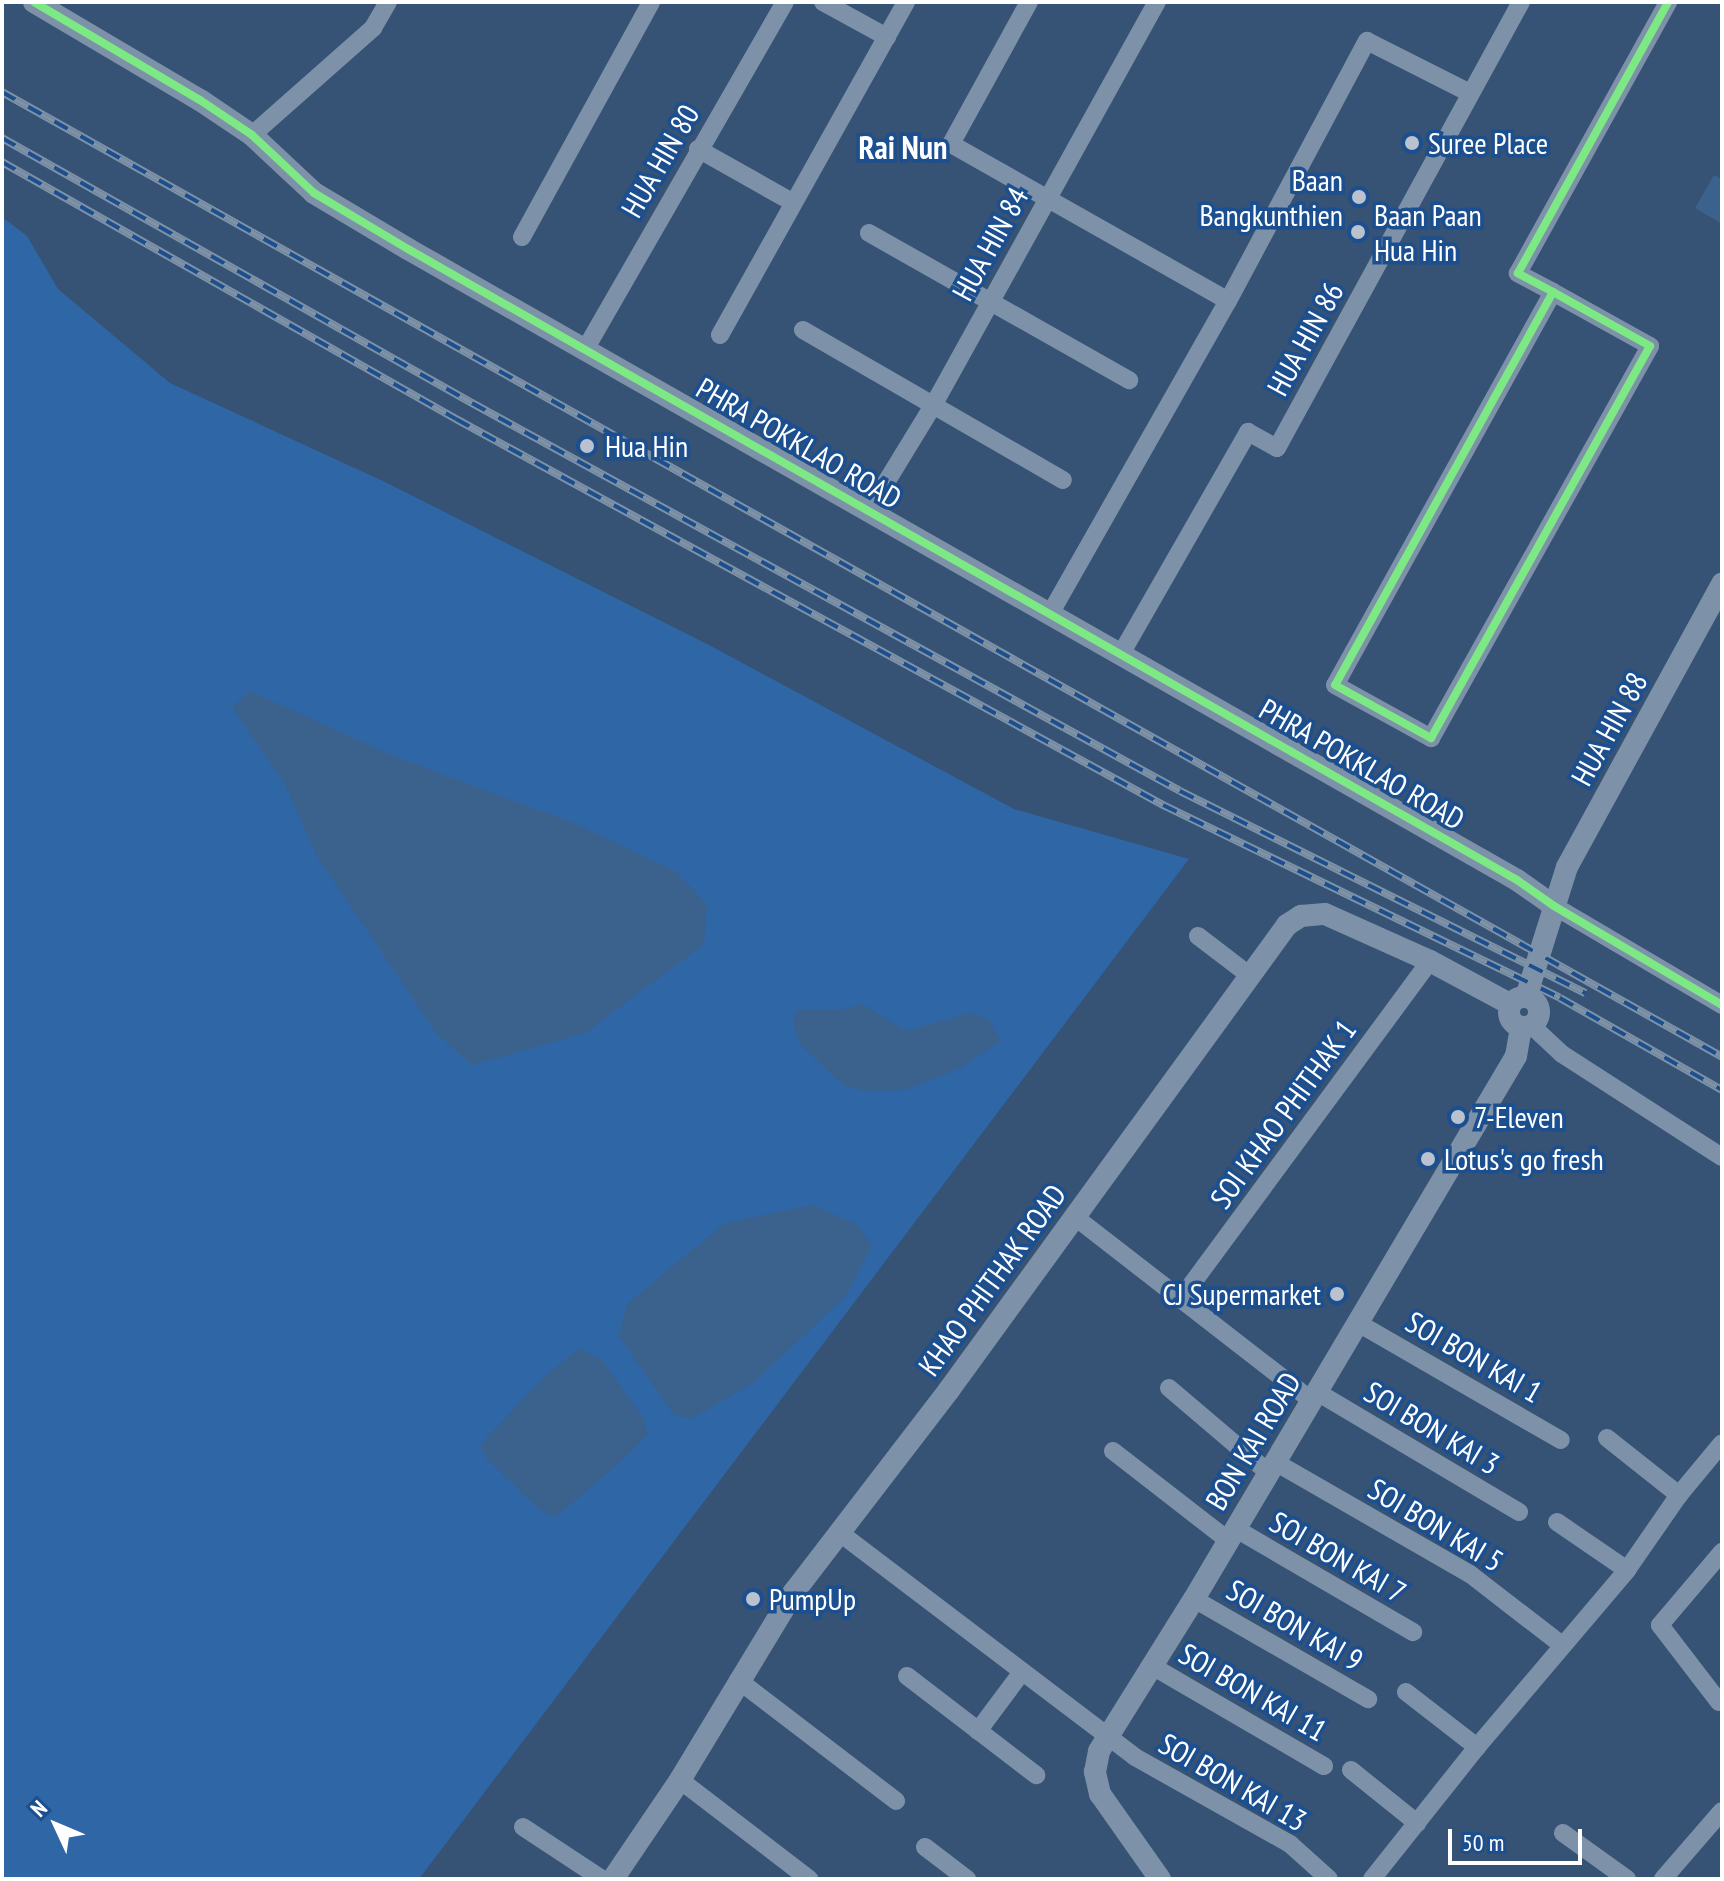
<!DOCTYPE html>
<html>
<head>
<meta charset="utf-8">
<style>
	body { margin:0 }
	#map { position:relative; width:1724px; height:1881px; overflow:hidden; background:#365274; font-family:"PT Sans Narrow",sans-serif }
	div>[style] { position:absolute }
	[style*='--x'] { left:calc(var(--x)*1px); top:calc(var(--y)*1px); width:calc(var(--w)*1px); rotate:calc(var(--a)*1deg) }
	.green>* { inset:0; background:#2f66a5 }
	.water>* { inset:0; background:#3b618d }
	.minor>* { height:18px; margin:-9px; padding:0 9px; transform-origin:9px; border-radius:9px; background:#7d92a8 }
	.tertiary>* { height:22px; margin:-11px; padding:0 11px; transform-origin:11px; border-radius:11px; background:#7d92a8 }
	.tertiary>.ring { margin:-11px; padding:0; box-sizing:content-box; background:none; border:22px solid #7d92a8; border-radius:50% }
	.rail>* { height:8px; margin-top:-4px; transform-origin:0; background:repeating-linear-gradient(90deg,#1b4f8f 0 15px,#7e92a7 0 30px); box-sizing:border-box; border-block:2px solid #7e92a7 }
	.cycleway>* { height:8px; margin:-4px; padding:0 4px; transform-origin:4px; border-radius:4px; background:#7ce984 }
	.dots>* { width:22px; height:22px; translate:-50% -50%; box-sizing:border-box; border:4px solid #1b4f8f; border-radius:50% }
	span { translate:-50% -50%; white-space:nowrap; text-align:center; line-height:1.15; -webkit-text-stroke:7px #1b4f8f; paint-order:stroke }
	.poi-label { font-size:30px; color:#fff }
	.left { translate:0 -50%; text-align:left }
	.right { translate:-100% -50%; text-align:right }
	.street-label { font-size:30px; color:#fff }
	.neighbourhood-label { font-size:32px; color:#fff; font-weight:700 }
	.frame { position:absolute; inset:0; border:4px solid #fff; pointer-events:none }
	.north { position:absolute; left:16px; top:1785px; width:80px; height:80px; -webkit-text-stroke:6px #1b4f8f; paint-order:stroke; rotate:314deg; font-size:22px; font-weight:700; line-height:32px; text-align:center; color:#fff }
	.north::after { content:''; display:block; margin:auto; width:28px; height:36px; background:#fff; clip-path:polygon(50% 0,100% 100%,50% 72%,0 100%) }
	.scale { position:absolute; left:1448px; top:1829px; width:134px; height:36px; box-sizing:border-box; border:4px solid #fff; border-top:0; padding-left:10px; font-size:24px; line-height:28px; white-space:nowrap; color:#fff; -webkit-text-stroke:6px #1b4f8f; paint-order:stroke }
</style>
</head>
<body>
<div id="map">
	<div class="green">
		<i style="clip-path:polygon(2px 217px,27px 236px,58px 289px,170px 383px,385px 482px,709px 645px,1014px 809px,1189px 859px,419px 1879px,2px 1879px)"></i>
	</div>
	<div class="water">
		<i style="clip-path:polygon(1714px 175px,1722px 179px,1722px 224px,1695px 208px)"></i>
		<i style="clip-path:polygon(250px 691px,391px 755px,576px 824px,675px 871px,707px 904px,704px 944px,585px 1033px,472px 1065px,437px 1034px,318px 858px,284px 783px,232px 707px)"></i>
		<i style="clip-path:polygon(862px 1004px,906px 1031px,970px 1013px,988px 1018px,1001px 1041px,960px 1068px,905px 1090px,870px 1091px,844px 1086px,799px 1043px,793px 1022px,797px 1010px,841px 1010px)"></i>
		<i style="clip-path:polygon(813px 1205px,858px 1225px,872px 1246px,846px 1296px,753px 1383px,691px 1419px,674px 1415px,619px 1336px,627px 1304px,725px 1223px)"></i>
		<i style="clip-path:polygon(580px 1348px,602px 1360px,644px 1419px,648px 1434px,618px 1464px,555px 1517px,540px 1510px,487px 1459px,480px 1445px,545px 1376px)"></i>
	</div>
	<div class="minor">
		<i style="--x:823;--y:2;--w:73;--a:28.7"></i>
		<i style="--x:1029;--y:2;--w:162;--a:118.8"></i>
		<i style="--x:951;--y:144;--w:318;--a:29.5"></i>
		<i style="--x:252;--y:135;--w:162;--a:-41.5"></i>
		<i style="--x:373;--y:28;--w:30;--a:-60"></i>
		<i style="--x:698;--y:149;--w:108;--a:29.4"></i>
		<i style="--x:869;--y:233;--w:299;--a:29.5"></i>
		<i style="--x:522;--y:237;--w:268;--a:-61.2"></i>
		<i style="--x:1553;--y:292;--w:449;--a:119"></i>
		<i style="--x:1335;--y:685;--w:110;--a:28.9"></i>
		<i style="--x:1431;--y:738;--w:449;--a:-60.8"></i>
		<i style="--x:1650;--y:346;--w:111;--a:-150.9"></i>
		<i style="--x:1553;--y:292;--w:40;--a:-152"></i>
		<i style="--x:1518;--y:273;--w:310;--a:-61"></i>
		<i style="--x:803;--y:330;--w:300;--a:30"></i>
		<i style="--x:720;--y:335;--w:381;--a:-60.8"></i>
		<i style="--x:586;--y:348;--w:399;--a:-60.1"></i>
		<i style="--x:868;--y:512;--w:127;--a:-58.6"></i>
		<i style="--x:934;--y:404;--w:460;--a:-61"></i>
		<i style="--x:1050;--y:614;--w:360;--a:-60.4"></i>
		<i style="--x:1228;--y:301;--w:295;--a:-61.9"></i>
		<i style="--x:1367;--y:41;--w:115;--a:26.8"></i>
		<i style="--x:1121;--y:654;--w:256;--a:-60.2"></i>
		<i style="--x:1248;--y:432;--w:33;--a:29"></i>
		<i style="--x:1277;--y:448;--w:508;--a:-61.32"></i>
		<i style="--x:1554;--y:906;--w:195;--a:30.5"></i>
		<i style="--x:1198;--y:936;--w:64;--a:37.4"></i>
		<i style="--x:1532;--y:1026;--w:41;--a:43"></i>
		<i style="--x:1562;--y:1054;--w:190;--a:32.8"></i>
		<i style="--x:1075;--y:1217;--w:300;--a:37.8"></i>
		<i style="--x:1180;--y:1300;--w:421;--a:-53.6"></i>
		<i style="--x:1358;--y:1323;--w:234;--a:30"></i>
		<i style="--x:1169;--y:1388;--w:131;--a:40.4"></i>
		<i style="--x:1317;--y:1392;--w:235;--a:30.7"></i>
		<i style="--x:1607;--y:1438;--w:92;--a:38.4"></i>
		<i style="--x:1113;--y:1451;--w:147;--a:37.8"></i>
		<i style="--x:1275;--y:1462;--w:225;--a:29.9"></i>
		<i style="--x:1470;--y:1574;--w:116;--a:37.7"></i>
		<i style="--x:1557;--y:1522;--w:85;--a:34.4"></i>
		<i style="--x:1236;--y:1529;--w:205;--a:30.2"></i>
		<i style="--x:840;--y:1533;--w:370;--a:37.2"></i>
		<i style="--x:1135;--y:1757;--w:178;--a:29.3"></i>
		<i style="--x:1290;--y:1844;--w:52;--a:41.9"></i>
		<i style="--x:1194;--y:1599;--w:201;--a:29.9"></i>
		<i style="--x:1152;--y:1666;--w:199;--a:30.2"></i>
		<i style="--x:907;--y:1676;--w:163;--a:37.5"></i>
		<i style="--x:738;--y:1680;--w:199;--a:37.4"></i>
		<i style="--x:1406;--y:1692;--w:90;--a:37.8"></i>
		<i style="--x:1719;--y:1702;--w:97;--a:-127.5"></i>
		<i style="--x:1660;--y:1625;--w:96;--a:-49.7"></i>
		<i style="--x:978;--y:1731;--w:74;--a:-53.3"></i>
		<i style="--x:1351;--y:1770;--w:85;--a:38.8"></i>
		<i style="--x:680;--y:1780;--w:163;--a:37.5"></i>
		<i style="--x:523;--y:1827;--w:95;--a:33.4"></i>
		<i style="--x:1563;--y:1833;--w:79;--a:35.7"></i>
		<i style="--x:925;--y:1847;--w:53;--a:37.3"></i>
		<i style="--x:1372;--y:1879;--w:169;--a:-51.5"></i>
		<i style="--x:1477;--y:1747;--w:232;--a:-49.7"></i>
		<i style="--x:1627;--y:1570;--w:91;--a:-55.3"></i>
		<i style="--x:1679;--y:1495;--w:67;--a:-50.4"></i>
		<i style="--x:1663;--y:1879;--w:90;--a:-49.1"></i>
	</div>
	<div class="tertiary">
		<i style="--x:34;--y:2;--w:193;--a:30.6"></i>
		<i style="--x:200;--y:100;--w:63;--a:33.9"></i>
		<i style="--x:252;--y:135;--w:85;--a:43.1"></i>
		<i style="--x:314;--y:193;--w:109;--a:30.8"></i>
		<i style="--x:408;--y:249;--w:1276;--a:29.64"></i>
		<i style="--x:1517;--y:880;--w:45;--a:35.1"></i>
		<i class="ring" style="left:1509px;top:997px;width:8px;height:8px"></i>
		<i style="--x:1526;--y:997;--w:136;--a:-72.5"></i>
		<i style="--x:1567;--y:867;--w:323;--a:-61.3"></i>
		<i style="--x:613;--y:1879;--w:120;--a:-55.9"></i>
		<i style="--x:680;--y:1780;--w:220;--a:-58.8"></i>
		<i style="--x:794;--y:1592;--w:255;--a:-52.5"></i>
		<i style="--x:949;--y:1390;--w:575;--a:-53.99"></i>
		<i style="--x:1287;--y:925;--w:17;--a:-33"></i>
		<i style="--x:1301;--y:916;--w:24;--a:-5"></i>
		<i style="--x:1325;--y:914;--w:115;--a:24.1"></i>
		<i style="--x:1430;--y:961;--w:91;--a:28.3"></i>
		<i style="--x:1160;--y:1879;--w:104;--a:-125.2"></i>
		<i style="--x:1100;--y:1794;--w:23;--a:-103"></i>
		<i style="--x:1095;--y:1772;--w:21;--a:-79"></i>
		<i style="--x:1099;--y:1751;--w:179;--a:-58"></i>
		<i style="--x:1194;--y:1599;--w:631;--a:-59.33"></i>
		<i style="--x:1516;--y:1056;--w:28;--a:-80"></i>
	</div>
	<div class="rail">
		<i style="--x:2;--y:92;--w:1972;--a:29.29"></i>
		<i style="--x:2;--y:138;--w:540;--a:29.42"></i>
		<i style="--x:472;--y:403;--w:807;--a:28.72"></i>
		<i style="--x:1180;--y:791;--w:453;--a:26.5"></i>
		<i style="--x:2;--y:162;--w:522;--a:29.51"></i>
		<i style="--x:456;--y:419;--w:806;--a:28.63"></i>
		<i style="--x:1163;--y:805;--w:441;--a:25.9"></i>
		<i style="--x:1560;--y:998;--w:186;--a:29.6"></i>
	</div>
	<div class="cycleway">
		<i style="--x:34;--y:2;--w:193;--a:30.6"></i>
		<i style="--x:200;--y:100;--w:63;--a:33.9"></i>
		<i style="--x:252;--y:135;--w:85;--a:43.1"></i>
		<i style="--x:314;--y:193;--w:109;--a:30.8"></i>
		<i style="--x:408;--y:249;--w:1276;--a:29.64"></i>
		<i style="--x:1517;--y:880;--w:45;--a:35.1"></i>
		<i style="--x:1554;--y:906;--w:195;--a:30.5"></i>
		<i style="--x:1553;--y:292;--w:449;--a:119"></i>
		<i style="--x:1335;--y:685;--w:110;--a:28.9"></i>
		<i style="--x:1431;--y:738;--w:449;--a:-60.8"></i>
		<i style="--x:1650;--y:346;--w:111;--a:-150.9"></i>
		<i style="--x:1553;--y:292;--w:40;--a:-152"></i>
		<i style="--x:1518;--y:273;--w:310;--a:-61"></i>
	</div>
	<div class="dots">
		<i style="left:1412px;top:143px;background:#b9c2ce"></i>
		<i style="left:1359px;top:197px;background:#b9c2ce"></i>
		<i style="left:1358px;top:232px;background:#b9c2ce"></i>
		<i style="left:587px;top:446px;background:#b9c2ce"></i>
		<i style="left:1458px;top:1117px;background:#b9c2ce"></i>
		<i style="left:1428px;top:1159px;background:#b9c2ce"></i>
		<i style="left:1337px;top:1294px;background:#b9c2ce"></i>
		<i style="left:753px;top:1599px;background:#b9c2ce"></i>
	</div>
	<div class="poi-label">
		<span class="left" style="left:1428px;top:143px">Suree Place</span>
		<span class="right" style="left:1343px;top:197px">Baan<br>Bangkunthien</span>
		<span class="left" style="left:1374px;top:232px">Baan Paan<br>Hua Hin</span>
		<span class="left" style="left:605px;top:446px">Hua Hin</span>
		<span class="left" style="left:1474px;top:1117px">7-Eleven</span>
		<span class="left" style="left:1444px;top:1159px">Lotus's go fresh</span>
		<span class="right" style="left:1321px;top:1294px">CJ Supermarket</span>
		<span class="left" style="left:769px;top:1599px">PumpUp</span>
	</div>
	<div class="street-label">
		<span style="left:660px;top:161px;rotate:-60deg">HUA HIN 80</span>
		<span style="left:990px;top:244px;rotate:-61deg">HUA HIN 84</span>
		<span style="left:1305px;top:339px;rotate:-61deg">HUA HIN 86</span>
		<span style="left:799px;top:443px;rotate:30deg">PHRA POKKLAO ROAD</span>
		<span style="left:1609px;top:729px;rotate:-61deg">HUA HIN 88</span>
		<span style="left:1362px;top:764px;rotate:30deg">PHRA POKKLAO ROAD</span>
		<span style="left:1283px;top:1114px;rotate:-54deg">SOI KHAO PHITHAK 1</span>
		<span style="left:992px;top:1280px;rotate:-54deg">KHAO PHITHAK ROAD</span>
		<span style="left:1474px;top:1357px;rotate:30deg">SOI BON KAI 1</span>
		<span style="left:1432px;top:1428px;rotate:31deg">SOI BON KAI 3</span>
		<span style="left:1253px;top:1441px;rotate:-59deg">BON KAI ROAD</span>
		<span style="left:1436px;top:1525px;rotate:31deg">SOI BON KAI 5</span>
		<span style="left:1338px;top:1557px;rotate:30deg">SOI BON KAI 7</span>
		<span style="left:1295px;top:1625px;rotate:30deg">SOI BON KAI 9</span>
		<span style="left:1253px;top:1692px;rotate:30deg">SOI BON KAI 11</span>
		<span style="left:1233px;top:1782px;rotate:30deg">SOI BON KAI 13</span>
	</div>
	<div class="neighbourhood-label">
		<span style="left:903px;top:147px">Rai Nun</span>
	</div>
	<div class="frame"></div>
	<div class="north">N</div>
	<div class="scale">50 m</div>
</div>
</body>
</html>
